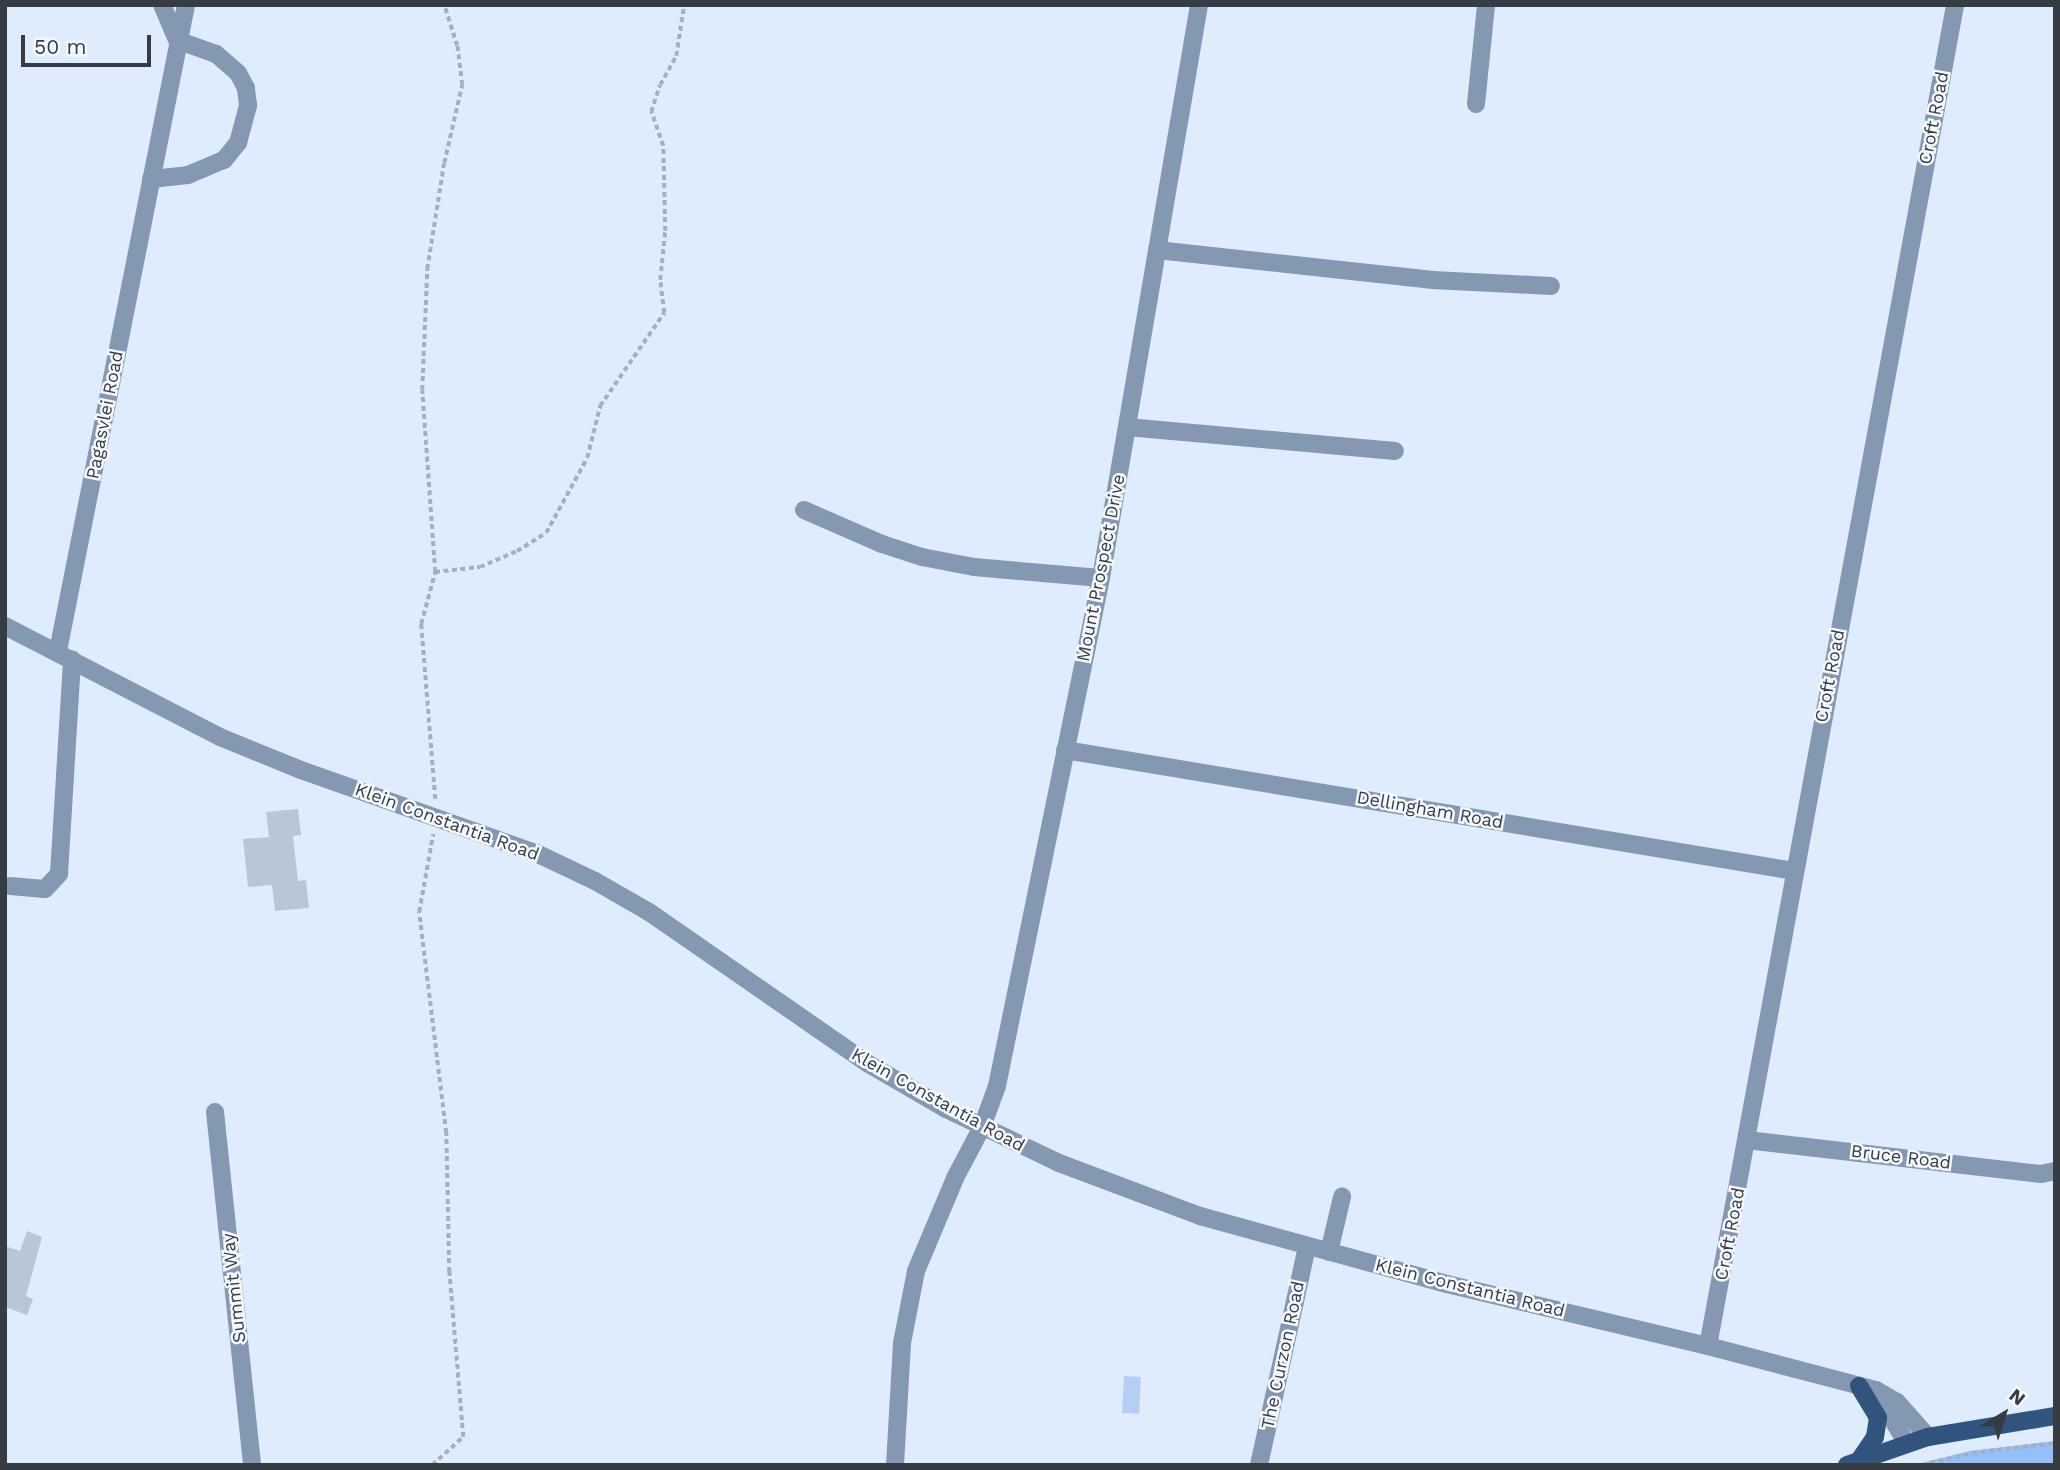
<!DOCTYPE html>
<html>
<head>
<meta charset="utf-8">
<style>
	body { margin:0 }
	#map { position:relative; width:2060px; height:1470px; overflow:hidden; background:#deecfe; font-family:"Work Sans",sans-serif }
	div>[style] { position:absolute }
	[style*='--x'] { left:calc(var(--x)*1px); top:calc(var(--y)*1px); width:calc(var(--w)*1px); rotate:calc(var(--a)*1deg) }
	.green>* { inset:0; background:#93c0fb }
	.water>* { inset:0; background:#b4cff3; transform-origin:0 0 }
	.building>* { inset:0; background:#b9c6d8 }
	.path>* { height:3.5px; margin-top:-1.75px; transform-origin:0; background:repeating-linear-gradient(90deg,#a5b0be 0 5px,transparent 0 8.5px) }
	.minor>* { height:18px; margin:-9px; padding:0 9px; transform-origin:9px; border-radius:9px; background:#8598b2 }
	.major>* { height:18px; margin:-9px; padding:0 9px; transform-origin:9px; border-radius:9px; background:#31547f }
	span { translate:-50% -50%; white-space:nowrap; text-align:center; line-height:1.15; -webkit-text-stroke:5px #f5f8fc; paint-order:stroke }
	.street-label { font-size:18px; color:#363c43 }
	.frame { position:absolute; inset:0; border:7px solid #363c43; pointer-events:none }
	.north { position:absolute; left:1969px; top:1379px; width:70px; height:70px; -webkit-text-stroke:5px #f5f8fc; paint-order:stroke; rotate:38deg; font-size:19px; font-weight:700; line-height:28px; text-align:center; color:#363c43 }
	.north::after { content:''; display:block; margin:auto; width:24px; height:32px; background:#363c43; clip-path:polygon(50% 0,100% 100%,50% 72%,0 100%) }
	.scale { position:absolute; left:21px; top:35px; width:130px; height:32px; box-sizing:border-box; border:4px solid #363c43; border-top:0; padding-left:9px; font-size:21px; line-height:24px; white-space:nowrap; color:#363c43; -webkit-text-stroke:5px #f5f8fc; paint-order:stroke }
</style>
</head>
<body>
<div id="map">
	<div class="green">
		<i style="clip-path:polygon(2055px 1441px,2055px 1465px,1913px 1465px,1970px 1451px)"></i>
	</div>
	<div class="water">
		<i style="left:1124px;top:1376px;width:17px;height:37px;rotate:3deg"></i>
	</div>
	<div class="building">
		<i style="clip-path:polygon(298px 809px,301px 835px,293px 836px,298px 881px,306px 880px,309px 908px,275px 911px,272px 885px,248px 887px,243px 839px,269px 837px,266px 812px)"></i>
		<i style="clip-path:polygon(27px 1231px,42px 1237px,26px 1296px,33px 1299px,27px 1315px,5px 1307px,5px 1246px,20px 1251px)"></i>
	</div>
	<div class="path">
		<i style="--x:435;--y:572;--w:45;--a:-6.3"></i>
		<i style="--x:480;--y:567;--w:40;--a:-23.4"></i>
		<i style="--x:517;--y:551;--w:34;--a:-32"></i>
		<i style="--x:546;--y:533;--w:85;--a:-61.3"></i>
		<i style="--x:587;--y:458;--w:54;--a:-76"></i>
		<i style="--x:600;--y:406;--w:113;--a:-55.5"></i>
		<i style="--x:664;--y:313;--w:33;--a:-97"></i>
		<i style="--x:660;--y:280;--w:49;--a:-84.2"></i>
		<i style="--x:665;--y:231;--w:85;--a:-91.3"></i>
		<i style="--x:663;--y:146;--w:36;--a:-109"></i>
		<i style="--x:651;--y:112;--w:28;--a:-72"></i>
		<i style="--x:660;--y:85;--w:33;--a:-61"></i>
		<i style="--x:676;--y:56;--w:52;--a:-81.1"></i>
		<i style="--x:435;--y:799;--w:176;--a:-94.6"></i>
		<i style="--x:421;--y:624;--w:54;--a:-74.9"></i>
		<i style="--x:435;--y:572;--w:182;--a:-94.1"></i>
		<i style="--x:422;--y:390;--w:121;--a:-87.6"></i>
		<i style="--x:427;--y:269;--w:107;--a:-80.9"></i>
		<i style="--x:444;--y:163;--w:80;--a:-77"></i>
		<i style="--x:462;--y:85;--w:39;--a:-97"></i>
		<i style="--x:457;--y:46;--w:43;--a:-107.6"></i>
		<i style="--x:432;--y:1465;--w:42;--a:-42.1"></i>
		<i style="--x:463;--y:1437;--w:166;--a:-94.8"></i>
		<i style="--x:449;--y:1272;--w:139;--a:-91.2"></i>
		<i style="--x:446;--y:1133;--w:223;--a:-97"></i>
		<i style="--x:419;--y:912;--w:79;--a:-79.8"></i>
		<i style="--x:1922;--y:1465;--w:51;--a:-13.5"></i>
		<i style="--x:1972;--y:1453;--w:84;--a:-6.9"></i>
	</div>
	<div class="minor">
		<i style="--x:1476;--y:104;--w:100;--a:-84.2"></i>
		<i style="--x:151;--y:179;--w:37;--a:-6"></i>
		<i style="--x:188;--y:175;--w:39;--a:-23"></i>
		<i style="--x:224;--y:160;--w:22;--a:-51"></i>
		<i style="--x:238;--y:143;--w:39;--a:-75"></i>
		<i style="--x:248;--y:105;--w:17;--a:-97"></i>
		<i style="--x:246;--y:88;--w:17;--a:-118"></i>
		<i style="--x:238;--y:73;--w:29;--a:-139"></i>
		<i style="--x:216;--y:54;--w:41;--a:-160.3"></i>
		<i style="--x:177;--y:40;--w:38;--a:-113"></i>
		<i style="--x:1157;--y:250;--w:278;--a:6.2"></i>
		<i style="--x:1433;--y:280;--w:118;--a:2.9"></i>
		<i style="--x:1127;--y:427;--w:269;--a:5.1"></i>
		<i style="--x:804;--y:510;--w:85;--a:23.6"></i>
		<i style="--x:882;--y:544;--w:42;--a:18"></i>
		<i style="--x:922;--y:557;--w:53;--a:10.9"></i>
		<i style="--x:974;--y:567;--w:127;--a:5"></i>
		<i style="--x:5;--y:626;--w:242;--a:27.3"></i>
		<i style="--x:220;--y:737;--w:87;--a:22.2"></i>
		<i style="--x:301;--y:770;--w:249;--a:19.5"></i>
		<i style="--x:536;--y:853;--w:65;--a:25.4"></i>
		<i style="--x:595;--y:881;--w:62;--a:29.9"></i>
		<i style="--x:649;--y:912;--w:265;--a:34.7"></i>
		<i style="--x:867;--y:1063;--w:91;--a:30.2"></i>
		<i style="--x:946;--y:1109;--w:125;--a:25.5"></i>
		<i style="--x:1059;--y:1163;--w:151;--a:20.6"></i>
		<i style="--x:1200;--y:1216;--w:256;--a:15.4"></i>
		<i style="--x:1447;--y:1284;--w:268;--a:13.4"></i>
		<i style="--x:1708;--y:1346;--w:174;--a:14.7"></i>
		<i style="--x:1876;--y:1390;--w:24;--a:30"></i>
		<i style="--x:1897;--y:1402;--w:47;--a:48.5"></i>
		<i style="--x:58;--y:651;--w:659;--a:-78.79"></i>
		<i style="--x:1065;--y:750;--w:739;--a:9.42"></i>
		<i style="--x:10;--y:886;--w:35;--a:5"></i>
		<i style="--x:45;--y:889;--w:21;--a:-47"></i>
		<i style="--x:59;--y:874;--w:215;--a:-86.5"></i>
		<i style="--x:215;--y:1112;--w:355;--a:84"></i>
		<i style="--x:1747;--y:1140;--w:296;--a:6.6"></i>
		<i style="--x:2041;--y:1174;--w:14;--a:-12"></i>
		<i style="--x:1329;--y:1252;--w:57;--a:-76.7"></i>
		<i style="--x:1708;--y:1346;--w:1364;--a:-79.56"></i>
		<i style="--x:1867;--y:1393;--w:34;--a:45"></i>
		<i style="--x:1891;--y:1417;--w:31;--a:59"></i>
		<i style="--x:895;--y:1465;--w:122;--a:-86.7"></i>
		<i style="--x:902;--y:1343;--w:73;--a:-79"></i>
		<i style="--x:916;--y:1271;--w:101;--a:-67.2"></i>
		<i style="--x:955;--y:1178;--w:58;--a:-62.1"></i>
		<i style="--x:982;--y:1127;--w:44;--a:-69.9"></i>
		<i style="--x:997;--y:1086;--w:519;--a:-78.43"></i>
		<i style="--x:1101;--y:578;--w:581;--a:-80.29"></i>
		<i style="--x:1259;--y:1465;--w:224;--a:-77.6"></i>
	</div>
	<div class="major">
		<i style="--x:1859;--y:1386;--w:37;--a:59"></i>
		<i style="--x:1878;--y:1418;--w:19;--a:99"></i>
		<i style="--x:1875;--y:1437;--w:27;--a:124"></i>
		<i style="--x:1847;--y:1465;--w:86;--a:-19.1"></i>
		<i style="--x:1928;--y:1437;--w:129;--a:-9.4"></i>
	</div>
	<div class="street-label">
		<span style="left:1934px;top:118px;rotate:-79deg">Croft Road</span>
		<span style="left:105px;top:415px;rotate:-79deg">Pagasvlei Road</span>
		<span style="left:1101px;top:568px;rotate:-79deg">Mount Prospect Drive</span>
		<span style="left:1830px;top:676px;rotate:-79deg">Croft Road</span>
		<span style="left:1430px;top:810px;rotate:10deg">Dellingham Road</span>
		<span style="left:447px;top:822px;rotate:20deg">Klein Constantia Road</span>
		<span style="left:938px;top:1100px;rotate:29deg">Klein Constantia Road</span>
		<span style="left:1901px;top:1157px;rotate:7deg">Bruce Road</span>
		<span style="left:1730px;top:1234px;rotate:-79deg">Croft Road</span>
		<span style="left:234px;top:1288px;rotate:-96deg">Summit Way</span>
		<span style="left:1470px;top:1288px;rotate:14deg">Klein Constantia Road</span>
		<span style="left:1283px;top:1355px;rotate:-78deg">The Curzon Road</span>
	</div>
	<div class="frame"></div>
	<div class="north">N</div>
	<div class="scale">50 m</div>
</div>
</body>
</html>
